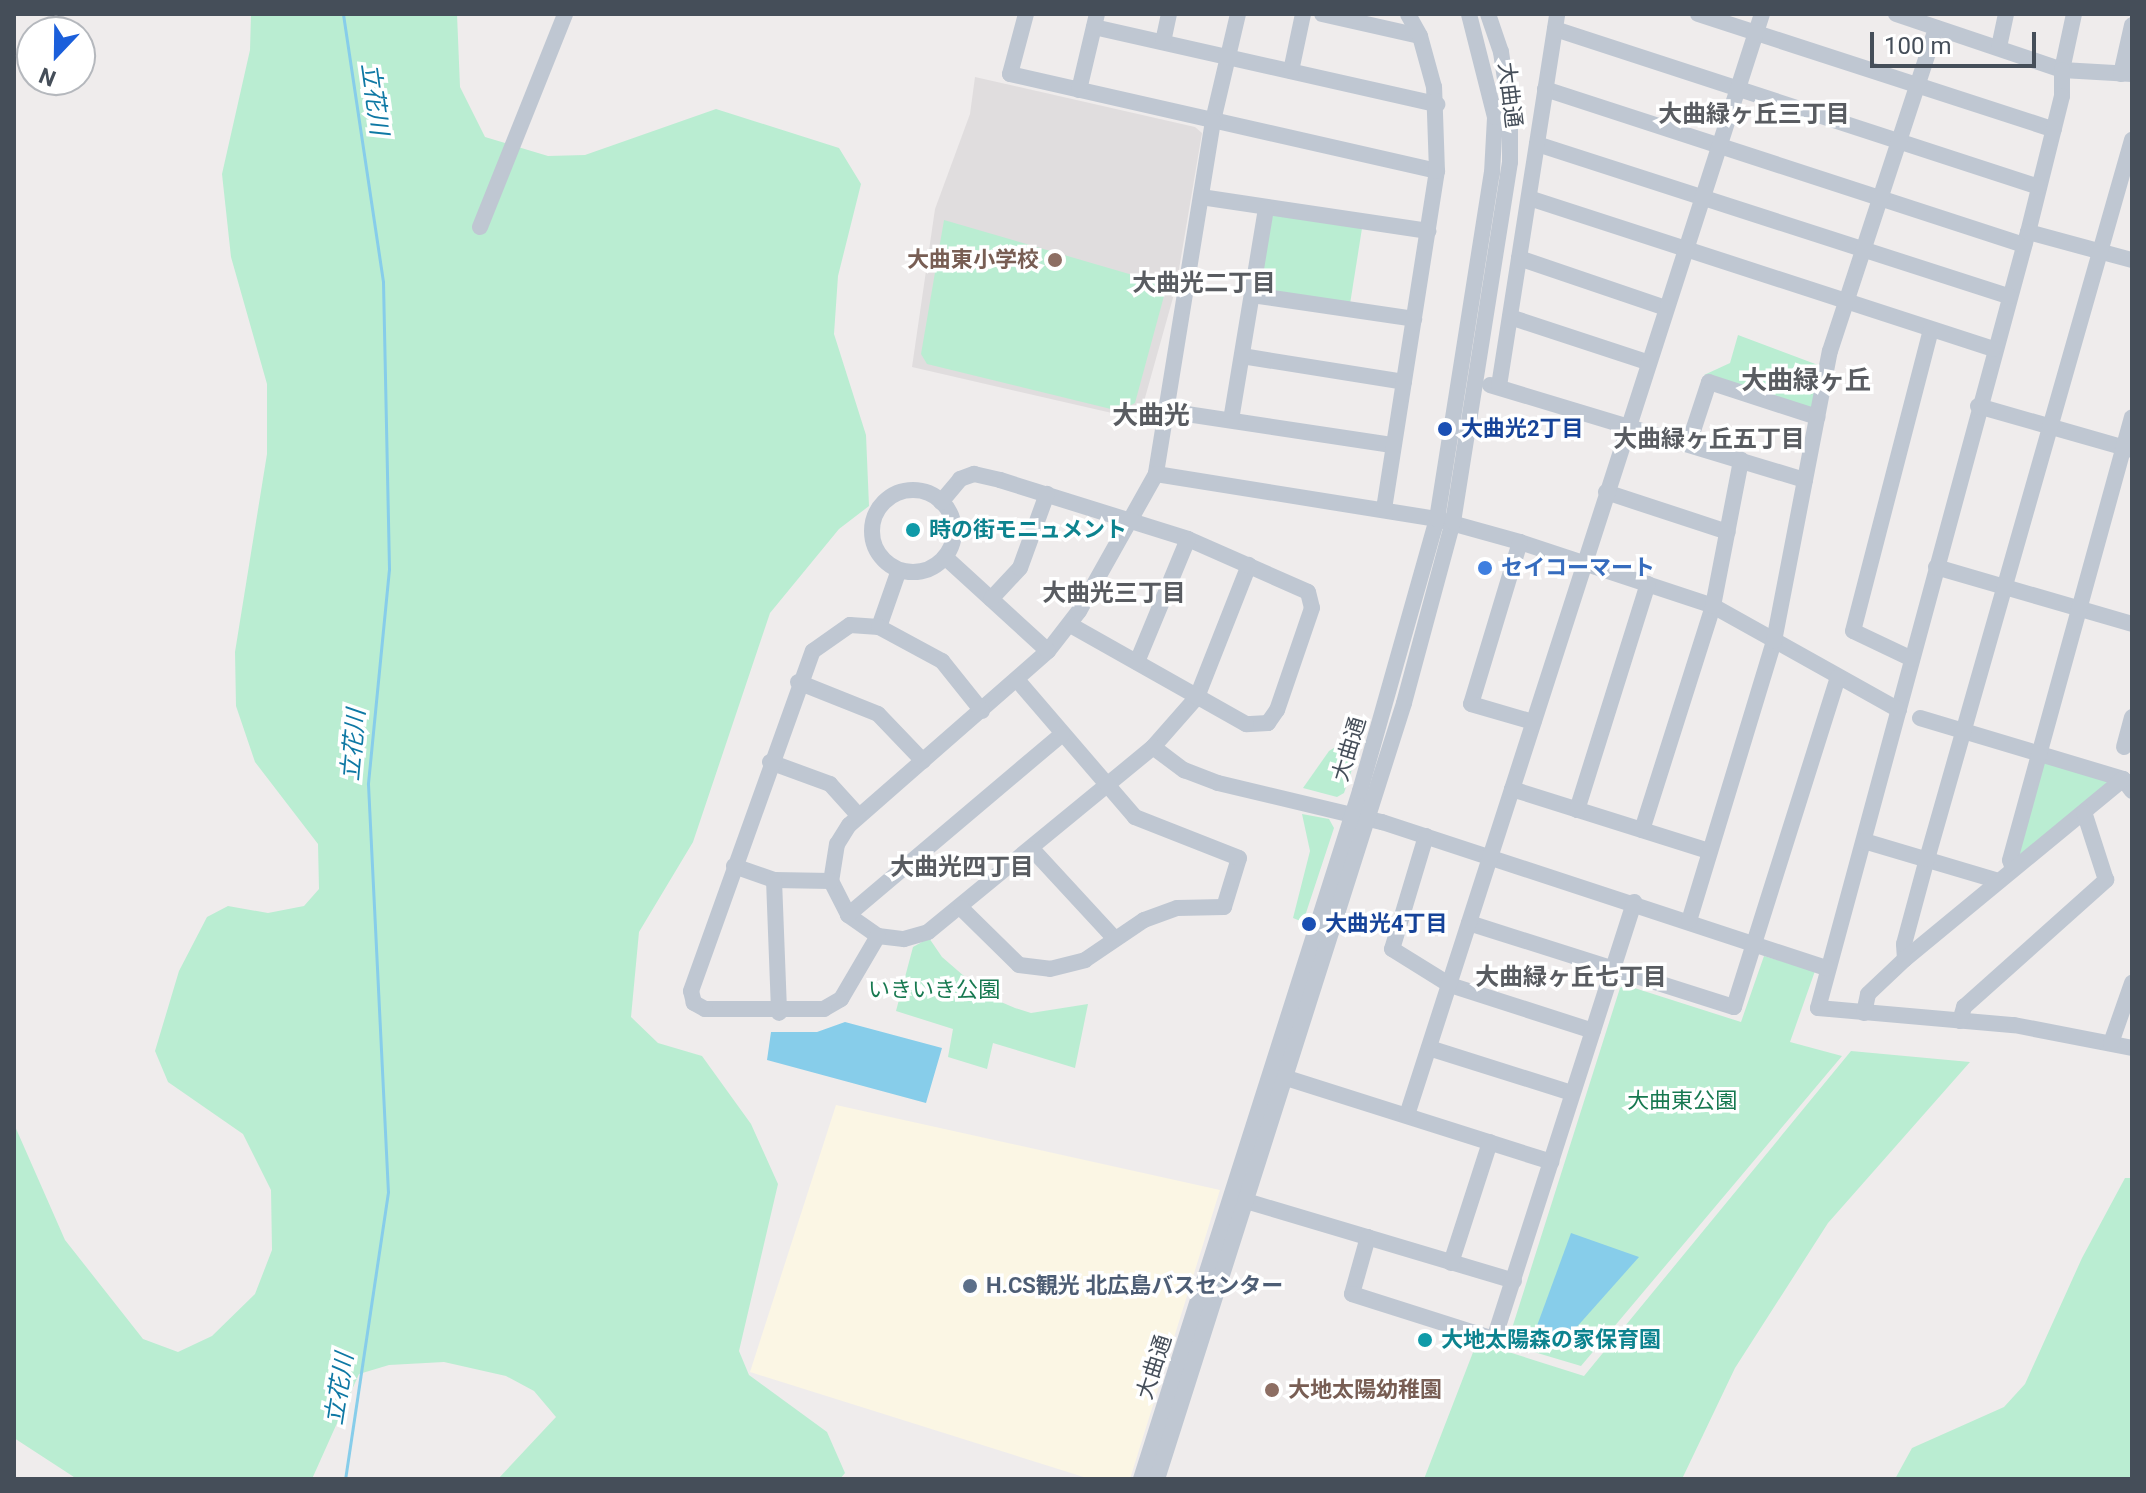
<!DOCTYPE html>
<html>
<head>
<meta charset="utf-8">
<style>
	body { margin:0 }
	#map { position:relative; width:2146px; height:1493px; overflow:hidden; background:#efecec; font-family:Roboto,"Noto Sans JP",sans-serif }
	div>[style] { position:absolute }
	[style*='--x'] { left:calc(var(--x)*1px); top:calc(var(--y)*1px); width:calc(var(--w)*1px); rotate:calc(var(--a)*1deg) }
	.commercial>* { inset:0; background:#fbf6e4 }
	.education>* { inset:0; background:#e0ddde }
	.green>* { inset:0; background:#baedd2; transform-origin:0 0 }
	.water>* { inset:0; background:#87cdea }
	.stream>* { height:3px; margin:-1.5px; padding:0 1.5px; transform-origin:1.5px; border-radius:1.5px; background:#87cdea }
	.minor>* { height:16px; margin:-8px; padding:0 8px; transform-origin:8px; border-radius:8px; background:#bfc7d2 }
	.minor>.ring { margin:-8px; padding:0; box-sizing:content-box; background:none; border:16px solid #bfc7d2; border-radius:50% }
	.dots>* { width:22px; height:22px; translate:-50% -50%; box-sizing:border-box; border:4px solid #fff; border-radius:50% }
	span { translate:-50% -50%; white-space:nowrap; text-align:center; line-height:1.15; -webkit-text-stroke:7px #fff; paint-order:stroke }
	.street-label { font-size:22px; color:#454e59 }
	.education-label { font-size:22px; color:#785e54; font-weight:700 }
	.right { translate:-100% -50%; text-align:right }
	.left { translate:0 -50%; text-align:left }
	.transit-label { font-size:22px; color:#164399; font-weight:700 }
	.culture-label { font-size:22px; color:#0d838f; font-weight:700 }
	.shop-label { font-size:22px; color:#366cbe; font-weight:700 }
	.park-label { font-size:22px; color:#177950 }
	.service-label { font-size:22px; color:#4e5e75; font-weight:700 }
	.water-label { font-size:24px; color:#0e78a4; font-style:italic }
	.neighbourhood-label { font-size:24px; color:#595c61; font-weight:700 }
	.quarter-label { font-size:26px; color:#595c61; font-weight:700 }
	.frame { position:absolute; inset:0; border:16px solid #454e59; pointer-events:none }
	.north { position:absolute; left:16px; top:16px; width:80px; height:80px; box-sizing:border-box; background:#fff; border:2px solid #b5b8bd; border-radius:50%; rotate:202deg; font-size:22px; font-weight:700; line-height:32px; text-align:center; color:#454e59 }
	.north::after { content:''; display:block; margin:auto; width:28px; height:36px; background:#1b5fdb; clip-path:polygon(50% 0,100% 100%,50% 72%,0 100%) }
	.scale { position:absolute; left:1870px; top:32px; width:166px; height:36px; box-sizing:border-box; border:4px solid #454e59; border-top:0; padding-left:10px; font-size:24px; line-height:28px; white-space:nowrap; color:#454e59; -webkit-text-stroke:6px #fff; paint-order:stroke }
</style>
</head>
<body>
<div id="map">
	<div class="commercial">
		<i style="clip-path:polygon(836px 1105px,1220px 1190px,1130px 1479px,1090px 1479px,750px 1372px)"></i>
	</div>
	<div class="education">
		<i style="clip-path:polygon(975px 77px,1195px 127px,1202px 133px,1176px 287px,1143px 405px,1125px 416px,912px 367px,935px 209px,970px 114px)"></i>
	</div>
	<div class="green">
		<i style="clip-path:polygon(251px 14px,457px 14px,460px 87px,485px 137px,548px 156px,585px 155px,716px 109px,839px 148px,861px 184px,838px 276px,834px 334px,866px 435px,869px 506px,839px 529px,770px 613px,693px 842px,639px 932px,631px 1017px,658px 1043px,702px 1056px,751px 1124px,778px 1184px,739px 1351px,749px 1375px,827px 1432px,845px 1473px,840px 1479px,498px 1479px,556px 1417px,534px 1391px,506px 1376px,444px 1362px,389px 1365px,359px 1374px,312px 1479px,77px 1479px,14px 1438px,14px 1124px,65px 1240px,143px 1339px,178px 1352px,212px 1336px,255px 1294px,272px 1250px,271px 1190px,243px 1134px,168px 1082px,155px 1051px,179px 971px,207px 917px,228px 906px,268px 913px,304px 906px,319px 889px,318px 844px,255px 762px,236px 706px,235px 652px,267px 454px,267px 384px,231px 257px,222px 174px,250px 50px)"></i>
		<i style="left:1266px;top:208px;width:98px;height:88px;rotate:9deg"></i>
		<i style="clip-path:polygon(944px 220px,1167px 285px,1135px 403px,1119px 411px,927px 364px,921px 354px)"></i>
		<i style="clip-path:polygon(1738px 335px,1826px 368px,1817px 417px,1704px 375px,1730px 363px)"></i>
		<i style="clip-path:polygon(1366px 728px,1344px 793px,1337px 797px,1303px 788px,1329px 751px)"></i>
		<i style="clip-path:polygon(2040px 752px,2123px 779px,2013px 869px)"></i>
		<i style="clip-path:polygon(1302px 814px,1329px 819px,1334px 828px,1303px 922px,1293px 918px,1310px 851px)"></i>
		<i style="clip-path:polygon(929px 938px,942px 957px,987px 996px,1015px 1008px,1031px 1013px,1088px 1004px,1075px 1068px,993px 1043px,987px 1069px,948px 1057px,953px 1029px,896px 1011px,913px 947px)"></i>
		<i style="clip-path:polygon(1764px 956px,1815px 971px,1790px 1042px,1842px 1056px,1581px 1366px,1507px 1344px,1620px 988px,1625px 985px,1741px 1022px)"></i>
		<i style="clip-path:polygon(1851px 1051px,1970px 1062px,1828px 1223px,1735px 1368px,1682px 1479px,1424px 1479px,1477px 1342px,1584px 1376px)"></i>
		<i style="clip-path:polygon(2125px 1178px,2132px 1178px,2132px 1479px,1895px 1479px,1912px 1448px,2004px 1407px,2025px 1384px,2082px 1258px)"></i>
	</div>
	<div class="water">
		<i style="clip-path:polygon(845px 1022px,942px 1048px,926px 1103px,767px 1060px,771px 1032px,817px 1032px)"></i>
		<i style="clip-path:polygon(1571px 1233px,1639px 1257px,1559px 1347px,1534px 1334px)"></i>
	</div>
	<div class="stream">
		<i style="--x:343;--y:14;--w:271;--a:81.5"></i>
		<i style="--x:383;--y:282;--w:287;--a:88.8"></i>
		<i style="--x:389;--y:569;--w:216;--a:95.6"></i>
		<i style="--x:368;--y:784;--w:408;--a:87.2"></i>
		<i style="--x:388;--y:1192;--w:290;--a:98.5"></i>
	</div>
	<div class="minor">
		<i style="--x:1026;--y:14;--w:62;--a:104.9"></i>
		<i style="--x:1010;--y:74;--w:438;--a:12.8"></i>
		<i style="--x:1238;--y:14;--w:110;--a:103.2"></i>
		<i style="--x:1213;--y:121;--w:358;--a:99.2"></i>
		<i style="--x:1156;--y:474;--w:157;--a:119.3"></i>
		<i style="--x:1079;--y:611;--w:51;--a:127.8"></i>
		<i style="--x:1048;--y:651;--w:264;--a:138.8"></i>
		<i style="--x:849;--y:825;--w:22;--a:122"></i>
		<i style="--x:837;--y:844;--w:37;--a:99"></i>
		<i style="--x:831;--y:881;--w:38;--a:63"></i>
		<i style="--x:848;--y:915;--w:37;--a:35"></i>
		<i style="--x:878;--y:936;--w:26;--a:7"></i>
		<i style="--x:904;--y:939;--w:25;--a:-16"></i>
		<i style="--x:928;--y:932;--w:291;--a:-39.4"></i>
		<i style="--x:1153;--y:747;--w:67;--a:-48.7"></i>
		<i style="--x:1197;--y:697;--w:142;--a:-68.5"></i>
		<i style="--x:1322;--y:14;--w:100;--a:12.7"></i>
		<i style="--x:1698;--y:14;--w:374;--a:18"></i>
		<i style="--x:1896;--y:14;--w:175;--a:18.6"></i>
		<i style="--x:2062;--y:70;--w:70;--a:3.3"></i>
		<i style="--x:2074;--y:14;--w:57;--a:102.1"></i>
		<i style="--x:2062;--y:70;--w:26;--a:90"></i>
		<i style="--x:2062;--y:96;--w:140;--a:104"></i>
		<i style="--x:2028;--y:232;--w:804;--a:105.14"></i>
		<i style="--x:1818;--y:1008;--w:197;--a:5"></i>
		<i style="--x:2014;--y:1025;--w:120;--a:11"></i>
		<i style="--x:1094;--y:27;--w:352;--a:12.7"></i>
		<i style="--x:1555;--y:29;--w:509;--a:18.08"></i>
		<i style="--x:1163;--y:42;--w:29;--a:-78"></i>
		<i style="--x:1999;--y:47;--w:34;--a:-78"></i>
		<i style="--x:1291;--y:71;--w:58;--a:-78.1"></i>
		<i style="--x:2121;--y:74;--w:50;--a:-77.3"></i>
		<i style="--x:1545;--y:89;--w:504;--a:18.04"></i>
		<i style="--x:1079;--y:90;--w:78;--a:-76.7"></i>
		<i style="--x:1537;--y:144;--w:496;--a:17.9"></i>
		<i style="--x:1201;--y:197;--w:230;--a:8.5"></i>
		<i style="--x:1529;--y:198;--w:488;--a:18"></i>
		<i style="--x:480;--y:227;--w:229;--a:-68.2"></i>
		<i style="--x:2028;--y:232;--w:108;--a:15.1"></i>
		<i style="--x:1519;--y:258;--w:155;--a:18.8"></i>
		<i style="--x:1252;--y:295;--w:164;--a:8.4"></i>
		<i style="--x:1510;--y:317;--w:144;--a:18.2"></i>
		<i style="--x:1242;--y:356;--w:164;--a:9.1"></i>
		<i style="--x:1490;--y:385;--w:329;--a:16.8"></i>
		<i style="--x:1499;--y:386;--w:376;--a:-81.1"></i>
		<i style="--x:1978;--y:406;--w:160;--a:15.9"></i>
		<i style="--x:1167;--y:411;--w:229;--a:8.6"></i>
		<i style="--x:1231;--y:420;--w:215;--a:-80.6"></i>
		<i style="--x:1689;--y:443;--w:64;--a:-71.8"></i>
		<i style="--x:1709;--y:382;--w:114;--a:18"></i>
		<i style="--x:1156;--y:474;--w:285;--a:9.1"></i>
		<i style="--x:1437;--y:519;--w:86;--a:15.5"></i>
		<i style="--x:1520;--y:542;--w:203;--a:18.3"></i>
		<i style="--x:1713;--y:606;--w:213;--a:29.2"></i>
		<i class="ring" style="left:872px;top:490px;width:66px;height:66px"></i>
		<i style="--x:1606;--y:492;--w:128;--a:18.2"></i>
		<i style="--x:941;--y:502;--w:30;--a:-50"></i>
		<i style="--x:960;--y:479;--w:15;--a:-20"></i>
		<i style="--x:974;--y:474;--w:27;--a:13"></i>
		<i style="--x:1000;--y:480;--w:197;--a:17.4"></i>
		<i style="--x:1188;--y:539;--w:131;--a:23.8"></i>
		<i style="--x:1308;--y:592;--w:16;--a:76"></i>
		<i style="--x:1312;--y:608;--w:108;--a:108.9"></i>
		<i style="--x:1277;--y:710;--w:16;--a:125"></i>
		<i style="--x:1268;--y:723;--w:22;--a:177"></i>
		<i style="--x:1246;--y:724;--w:202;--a:-150.6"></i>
		<i style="--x:1384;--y:509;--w:342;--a:-81.1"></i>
		<i style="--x:1437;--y:171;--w:84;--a:-92"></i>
		<i style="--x:1434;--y:87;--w:53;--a:-105.4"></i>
		<i style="--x:1420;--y:36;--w:25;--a:-119"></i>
		<i style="--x:1520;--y:542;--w:169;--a:106.8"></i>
		<i style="--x:1471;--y:704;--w:65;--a:16.2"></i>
		<i style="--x:945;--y:557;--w:139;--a:42.4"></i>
		<i style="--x:1936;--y:567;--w:204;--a:16.2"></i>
		<i style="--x:991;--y:599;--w:42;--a:-46.9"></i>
		<i style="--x:1020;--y:568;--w:79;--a:-70"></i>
		<i style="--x:879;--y:627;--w:60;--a:-70.7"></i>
		<i style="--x:1912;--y:659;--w:65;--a:-154.6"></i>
		<i style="--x:1853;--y:631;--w:311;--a:-75.5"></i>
		<i style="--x:1137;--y:662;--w:133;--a:-67.5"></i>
		<i style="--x:798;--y:682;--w:86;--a:21.8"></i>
		<i style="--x:878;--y:714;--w:65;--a:46.2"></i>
		<i style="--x:1920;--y:718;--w:212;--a:16.7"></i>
		<i style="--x:2123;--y:779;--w:15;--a:53"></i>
		<i style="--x:1153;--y:747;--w:39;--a:37"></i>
		<i style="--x:1184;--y:770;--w:36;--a:21"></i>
		<i style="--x:1218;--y:783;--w:169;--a:13.4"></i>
		<i style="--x:1382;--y:822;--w:468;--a:18.2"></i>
		<i style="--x:2124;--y:747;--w:31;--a:-75"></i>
		<i style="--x:770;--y:762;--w:64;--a:20.1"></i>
		<i style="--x:830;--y:784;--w:42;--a:47.9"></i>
		<i style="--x:1512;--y:789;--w:207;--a:17.5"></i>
		<i style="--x:1577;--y:810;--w:237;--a:-72.6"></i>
		<i style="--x:1642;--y:830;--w:235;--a:-72.4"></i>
		<i style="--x:1713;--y:606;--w:149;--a:-79.1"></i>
		<i style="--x:1426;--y:836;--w:118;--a:106.7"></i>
		<i style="--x:1392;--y:949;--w:68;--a:31.8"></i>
		<i style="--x:1450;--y:985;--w:150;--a:17.8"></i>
		<i style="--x:1864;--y:841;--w:141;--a:16.5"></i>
		<i style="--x:1032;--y:849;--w:122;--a:47.3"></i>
		<i style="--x:734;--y:866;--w:42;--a:19.3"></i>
		<i style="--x:774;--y:880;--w:57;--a:1"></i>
		<i style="--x:2013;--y:869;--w:9;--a:-108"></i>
		<i style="--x:2010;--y:860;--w:459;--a:-74.6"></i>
		<i style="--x:774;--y:880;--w:133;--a:87.8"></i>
		<i style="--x:961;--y:908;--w:81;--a:44.5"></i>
		<i style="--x:1019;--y:965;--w:31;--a:7"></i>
		<i style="--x:1050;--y:969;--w:36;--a:-14"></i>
		<i style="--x:1085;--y:960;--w:71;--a:-34.1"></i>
		<i style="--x:1144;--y:920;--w:35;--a:-20"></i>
		<i style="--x:1177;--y:908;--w:47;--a:-1.2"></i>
		<i style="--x:1224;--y:907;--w:51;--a:-73"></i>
		<i style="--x:1239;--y:858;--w:112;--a:-158.5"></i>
		<i style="--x:1135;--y:817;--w:179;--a:-130.7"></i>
		<i style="--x:848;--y:915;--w:280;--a:-40.2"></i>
		<i style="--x:1689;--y:921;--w:293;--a:-73.1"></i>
		<i style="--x:1774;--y:641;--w:295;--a:-79.1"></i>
		<i style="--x:1830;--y:351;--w:340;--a:-71.8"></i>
		<i style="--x:1469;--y:923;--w:278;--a:17.6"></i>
		<i style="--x:1734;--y:1007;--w:346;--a:-72.5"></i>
		<i style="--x:878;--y:936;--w:73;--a:120.4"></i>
		<i style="--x:841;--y:999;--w:20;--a:150"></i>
		<i style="--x:824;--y:1009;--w:119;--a:180"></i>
		<i style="--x:705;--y:1009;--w:13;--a:-151"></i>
		<i style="--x:694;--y:1003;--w:12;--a:-104"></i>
		<i style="--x:691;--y:991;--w:361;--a:-70.3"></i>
		<i style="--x:813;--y:651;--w:45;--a:-35.1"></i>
		<i style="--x:850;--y:625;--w:29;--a:4"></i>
		<i style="--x:879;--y:627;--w:72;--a:28.4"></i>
		<i style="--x:942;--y:661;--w:64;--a:51.3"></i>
		<i style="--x:1905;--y:959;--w:15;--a:-94"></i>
		<i style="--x:1904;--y:944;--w:88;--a:-74.9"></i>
		<i style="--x:1927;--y:859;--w:748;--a:-74.09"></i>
		<i style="--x:1864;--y:1013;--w:19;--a:-78"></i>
		<i style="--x:1868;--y:994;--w:51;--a:-43.4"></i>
		<i style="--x:1905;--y:959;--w:283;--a:-39.5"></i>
		<i style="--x:1960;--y:1021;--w:15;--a:-74"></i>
		<i style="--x:1964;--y:1007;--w:191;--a:-41.8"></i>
		<i style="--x:2106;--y:880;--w:71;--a:-107.9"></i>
		<i style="--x:2111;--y:1043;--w:64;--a:-70.7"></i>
		<i style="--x:1429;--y:1048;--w:150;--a:17.5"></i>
		<i style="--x:1274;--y:1074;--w:291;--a:17.6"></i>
		<i style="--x:1407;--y:1115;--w:1157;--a:-72.13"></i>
		<i style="--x:1236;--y:1198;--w:290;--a:16.6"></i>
		<i style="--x:1368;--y:1237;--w:59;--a:105.7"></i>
		<i style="--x:1352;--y:1294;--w:149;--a:17.6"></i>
		<i style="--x:1494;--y:1339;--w:459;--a:-72.2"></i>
		<i style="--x:1451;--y:1263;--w:127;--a:-72.1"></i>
		<i style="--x:1141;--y:1479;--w:722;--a:-72.34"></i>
		<i style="--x:1360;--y:791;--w:283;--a:-74.2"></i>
		<i style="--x:1437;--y:519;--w:350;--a:-81"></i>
		<i style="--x:1492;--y:173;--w:56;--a:-86.9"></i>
		<i style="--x:1495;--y:117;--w:106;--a:-104.2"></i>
		<i style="--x:1157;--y:1479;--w:814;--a:-72.34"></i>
		<i style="--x:1404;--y:703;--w:188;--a:-74.9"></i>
		<i style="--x:1453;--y:522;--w:364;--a:-81"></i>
		<i style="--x:1510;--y:162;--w:49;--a:-90"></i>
		<i style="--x:1510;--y:113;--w:62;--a:-98.4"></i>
		<i style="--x:1501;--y:52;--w:40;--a:-108.9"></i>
	</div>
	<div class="dots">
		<i style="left:1055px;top:260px;background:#8d6e63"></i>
		<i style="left:1445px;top:429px;background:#1a4fb4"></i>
		<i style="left:913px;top:530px;background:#0f9aa8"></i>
		<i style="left:1485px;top:568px;background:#3f7fe0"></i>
		<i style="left:1309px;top:924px;background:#1a4fb4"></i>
		<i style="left:970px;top:1286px;background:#5c6f8a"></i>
		<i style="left:1425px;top:1340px;background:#0f9aa8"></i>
		<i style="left:1272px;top:1390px;background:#8d6e63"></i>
	</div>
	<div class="street-label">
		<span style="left:1510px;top:95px;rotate:83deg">大曲通</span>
		<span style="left:1349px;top:749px;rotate:-73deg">大曲通</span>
		<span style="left:1154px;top:1367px;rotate:-72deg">大曲通</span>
	</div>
	<div class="education-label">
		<span class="right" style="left:1039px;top:260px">大曲東小学校</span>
		<span class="left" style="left:1288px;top:1390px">大地太陽幼稚園</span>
	</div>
	<div class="transit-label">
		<span class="left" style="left:1461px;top:429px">大曲光2丁目</span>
		<span class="left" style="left:1325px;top:924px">大曲光4丁目</span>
	</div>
	<div class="culture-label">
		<span class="left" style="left:929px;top:530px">時の街モニュメント</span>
		<span class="left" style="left:1441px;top:1340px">大地太陽森の家保育園</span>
	</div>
	<div class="shop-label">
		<span class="left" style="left:1501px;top:568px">セイコーマート</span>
	</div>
	<div class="park-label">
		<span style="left:934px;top:990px">いきいき公園</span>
		<span style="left:1682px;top:1101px">大曲東公園</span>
	</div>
	<div class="service-label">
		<span class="left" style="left:986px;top:1286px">H.CS観光 北広島バスセンター</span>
	</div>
	<div class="water-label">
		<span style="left:374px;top:99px;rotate:82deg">立花川</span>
		<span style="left:354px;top:745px;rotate:-85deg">立花川</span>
		<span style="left:340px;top:1389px;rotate:-81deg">立花川</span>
	</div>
	<div class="neighbourhood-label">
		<span style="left:1754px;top:115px">大曲緑ヶ丘三丁目</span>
		<span style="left:1204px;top:284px">大曲光二丁目</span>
		<span style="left:1709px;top:440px">大曲緑ヶ丘五丁目</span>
		<span style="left:1114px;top:594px">大曲光三丁目</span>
		<span style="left:962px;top:868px">大曲光四丁目</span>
		<span style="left:1571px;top:978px">大曲緑ヶ丘七丁目</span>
	</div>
	<div class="quarter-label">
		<span style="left:1806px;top:381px">大曲緑ヶ丘</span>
		<span style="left:1151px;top:416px">大曲光</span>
	</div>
	<div class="frame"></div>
	<div class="north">N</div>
	<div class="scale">100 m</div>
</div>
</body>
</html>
